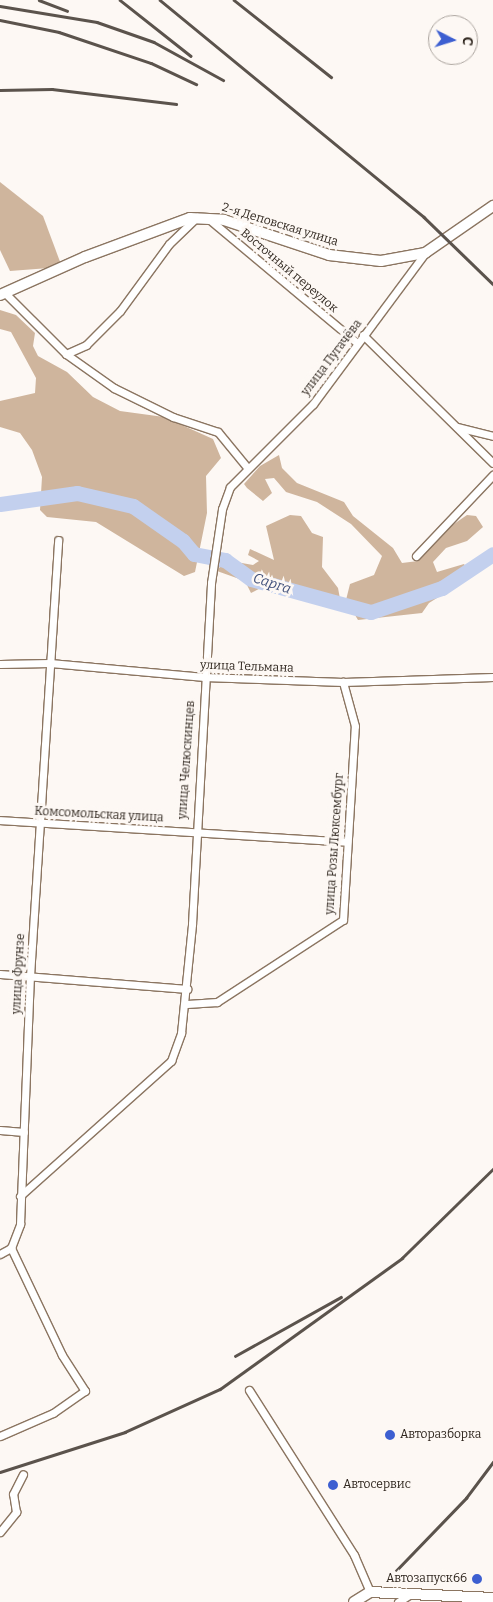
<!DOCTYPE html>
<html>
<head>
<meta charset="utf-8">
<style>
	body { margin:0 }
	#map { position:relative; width:493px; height:1602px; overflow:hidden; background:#fdf8f4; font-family:Bitter,serif }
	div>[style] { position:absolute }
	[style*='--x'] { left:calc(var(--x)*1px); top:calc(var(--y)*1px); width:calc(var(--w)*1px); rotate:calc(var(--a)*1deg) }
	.forest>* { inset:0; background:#cfb59d }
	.river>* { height:15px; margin:-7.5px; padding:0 7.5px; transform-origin:7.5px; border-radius:7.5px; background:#c3d0ee }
	.roads { filter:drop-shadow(1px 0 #8b7561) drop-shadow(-1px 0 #8b7561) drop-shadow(0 1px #8b7561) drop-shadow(0 -1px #8b7561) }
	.street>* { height:7px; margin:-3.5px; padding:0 3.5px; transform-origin:3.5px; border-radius:3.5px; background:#fff }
	.secondary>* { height:10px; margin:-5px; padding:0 5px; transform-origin:5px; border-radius:5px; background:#fff }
	.rail>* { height:2.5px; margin:-1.25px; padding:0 1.25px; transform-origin:1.25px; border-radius:1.25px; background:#5b534c }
	.dots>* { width:14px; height:14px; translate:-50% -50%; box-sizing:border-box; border:2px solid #fdf8f4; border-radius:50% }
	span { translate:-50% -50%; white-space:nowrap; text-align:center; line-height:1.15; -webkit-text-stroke:5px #fdf8f4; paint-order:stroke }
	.street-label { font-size:12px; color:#2f261e }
	.poi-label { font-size:12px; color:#2f261e }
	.left { translate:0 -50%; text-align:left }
	.right { translate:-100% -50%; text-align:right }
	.water-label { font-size:14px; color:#3f4f7a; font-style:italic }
	.north { position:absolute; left:428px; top:15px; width:50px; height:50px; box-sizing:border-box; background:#fdf8f4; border:1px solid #aba49e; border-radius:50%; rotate:95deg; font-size:14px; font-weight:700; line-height:20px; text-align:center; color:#2f261e }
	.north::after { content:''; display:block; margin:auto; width:18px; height:22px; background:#3d5fd1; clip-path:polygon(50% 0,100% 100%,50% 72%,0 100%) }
</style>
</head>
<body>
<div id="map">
	<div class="forest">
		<i style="clip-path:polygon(0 182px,43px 216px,62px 267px,10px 271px,0 250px)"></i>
		<i style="clip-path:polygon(0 310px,16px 315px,35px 333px,33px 346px,38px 356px,67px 372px,93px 397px,120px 411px,164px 417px,213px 439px,221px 458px,206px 476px,207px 513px,195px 572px,184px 576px,96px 522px,47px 517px,40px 510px,42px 477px,32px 450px,20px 433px,0 427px,0 401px,35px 393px,36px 378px,11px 332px,0 329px)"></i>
		<i style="clip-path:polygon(279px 455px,282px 468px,297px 483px,344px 502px,353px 516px,393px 548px,402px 563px,418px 561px,451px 526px,467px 515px,476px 516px,483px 527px,467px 541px,446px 548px,433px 562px,437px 572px,464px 564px,469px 572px,464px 581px,429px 603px,422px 613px,358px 620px,346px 600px,350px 584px,374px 575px,382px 556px,351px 524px,317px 502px,286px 492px,274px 478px,265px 479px,272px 493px,263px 501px,247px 488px,244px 484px,260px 466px)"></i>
		<i style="clip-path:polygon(290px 515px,301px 516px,312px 533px,323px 537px,322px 567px,338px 588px,341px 604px,317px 604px,304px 593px,290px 593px,282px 582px,274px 581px,251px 593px,245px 581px,217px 571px,225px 560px,253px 565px,259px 561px,248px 555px,250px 549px,274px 560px,266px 526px)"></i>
	</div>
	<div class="river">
		<i style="--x:0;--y:504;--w:78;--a:-8.1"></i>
		<i style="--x:77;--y:493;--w:57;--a:13.1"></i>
		<i style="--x:133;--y:506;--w:61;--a:35"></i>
		<i style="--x:183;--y:541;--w:17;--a:50"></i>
		<i style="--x:194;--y:554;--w:32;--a:11"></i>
		<i style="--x:225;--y:560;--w:32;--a:36"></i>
		<i style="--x:251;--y:579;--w:124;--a:15.4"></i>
		<i style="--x:371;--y:612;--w:75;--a:-18.7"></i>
		<i style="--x:442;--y:588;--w:61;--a:-33.7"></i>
	</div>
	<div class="roads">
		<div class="street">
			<i style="--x:210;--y:220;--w:192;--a:39.9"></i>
			<i style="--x:5;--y:293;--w:86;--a:45"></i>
			<i style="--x:66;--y:354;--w:59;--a:35.3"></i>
			<i style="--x:114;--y:388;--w:66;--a:26.2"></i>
			<i style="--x:173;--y:417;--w:47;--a:18.4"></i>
			<i style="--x:218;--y:432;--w:44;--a:50.5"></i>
			<i style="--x:363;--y:335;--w:182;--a:44.6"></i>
			<i style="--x:66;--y:354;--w:22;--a:-24"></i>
			<i style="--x:86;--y:345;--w:48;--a:-45"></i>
			<i style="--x:120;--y:311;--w:83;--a:-53.8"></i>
			<i style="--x:169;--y:244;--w:39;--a:-44"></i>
			<i style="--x:457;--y:427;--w:37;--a:14"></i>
			<i style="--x:416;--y:556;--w:112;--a:-46.5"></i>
			<i style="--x:0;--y:664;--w:50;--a:-1.1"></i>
			<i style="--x:50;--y:663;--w:155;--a:5.2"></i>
			<i style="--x:204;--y:677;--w:139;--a:2.1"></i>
			<i style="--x:343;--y:682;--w:150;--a:-1.9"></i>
			<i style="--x:0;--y:820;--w:348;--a:3.6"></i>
			<i style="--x:0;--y:974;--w:188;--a:4.6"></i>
			<i style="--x:187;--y:1004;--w:30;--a:-4"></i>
			<i style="--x:217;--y:1002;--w:150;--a:-33.1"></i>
			<i style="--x:343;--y:920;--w:194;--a:-86.5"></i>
			<i style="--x:355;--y:726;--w:46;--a:-105.3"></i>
			<i style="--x:0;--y:1130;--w:24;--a:5"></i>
			<i style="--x:20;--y:1196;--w:203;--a:-41.8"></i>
			<i style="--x:171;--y:1061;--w:30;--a:-70"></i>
			<i style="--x:181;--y:1033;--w:110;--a:-84.2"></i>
			<i style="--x:192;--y:924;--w:342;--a:-86.8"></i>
			<i style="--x:211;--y:583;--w:75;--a:-81.5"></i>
			<i style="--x:222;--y:509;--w:23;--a:-70"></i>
			<i style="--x:230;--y:487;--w:117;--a:-45"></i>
			<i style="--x:313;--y:404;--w:188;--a:-53.4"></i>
			<i style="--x:0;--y:1254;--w:13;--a:-29"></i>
			<i style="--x:249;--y:1390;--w:196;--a:57.5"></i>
			<i style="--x:354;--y:1555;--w:40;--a:66.6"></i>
			<i style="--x:0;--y:1436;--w:58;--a:-23.5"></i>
			<i style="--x:53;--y:1413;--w:39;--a:-35"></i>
			<i style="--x:85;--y:1391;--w:43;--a:-122.6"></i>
			<i style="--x:62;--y:1355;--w:119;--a:-115.5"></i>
			<i style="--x:11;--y:1248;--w:26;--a:-69"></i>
			<i style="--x:20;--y:1224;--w:248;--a:-87.7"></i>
			<i style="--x:30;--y:976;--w:437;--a:-86.3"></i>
			<i style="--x:0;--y:1532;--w:26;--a:-51"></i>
			<i style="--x:16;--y:1512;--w:18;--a:-99"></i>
			<i style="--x:13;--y:1494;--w:22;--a:-63"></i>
			<i style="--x:398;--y:1602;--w:13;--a:-32"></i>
		</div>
		<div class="secondary">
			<i style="--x:0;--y:295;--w:93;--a:-24.1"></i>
			<i style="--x:85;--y:257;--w:112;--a:-20.4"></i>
			<i style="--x:190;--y:218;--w:34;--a:3"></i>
			<i style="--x:224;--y:220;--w:111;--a:18.4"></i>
			<i style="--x:329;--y:255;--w:52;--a:6.6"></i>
			<i style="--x:381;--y:261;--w:45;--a:-10.3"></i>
			<i style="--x:425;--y:253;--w:83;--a:-34.7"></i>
			<i style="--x:354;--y:1602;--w:19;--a:-32"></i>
			<i style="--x:370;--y:1592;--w:123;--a:2.8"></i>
		</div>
	</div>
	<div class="rail">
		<i style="--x:39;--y:0;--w:30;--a:21"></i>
		<i style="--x:120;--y:0;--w:90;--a:38.3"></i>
		<i style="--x:160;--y:0;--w:342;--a:39.4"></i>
		<i style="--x:424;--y:217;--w:96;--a:44.2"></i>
		<i style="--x:234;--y:0;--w:124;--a:38.4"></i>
		<i style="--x:0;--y:6;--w:98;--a:9.4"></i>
		<i style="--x:97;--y:22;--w:60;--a:19.3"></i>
		<i style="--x:154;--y:42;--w:79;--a:28.8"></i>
		<i style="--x:0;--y:20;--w:60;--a:11.5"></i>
		<i style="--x:59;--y:32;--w:97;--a:18.6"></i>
		<i style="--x:151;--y:63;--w:50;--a:25"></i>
		<i style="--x:0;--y:90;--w:52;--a:-1.1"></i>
		<i style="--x:52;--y:89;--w:125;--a:6.9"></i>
		<i style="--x:235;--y:1356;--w:121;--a:-29.1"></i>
		<i style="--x:0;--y:1472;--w:131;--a:-17.7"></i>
		<i style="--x:125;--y:1432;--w:104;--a:-24.4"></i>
		<i style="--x:220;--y:1389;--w:224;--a:-35.7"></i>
		<i style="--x:402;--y:1258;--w:127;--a:-44.4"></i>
		<i style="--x:385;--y:1582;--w:117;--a:-46"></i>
		<i style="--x:466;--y:1498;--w:45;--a:-53.1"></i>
	</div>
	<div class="dots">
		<i style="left:390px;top:1435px;background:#3d5fd1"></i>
		<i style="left:333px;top:1485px;background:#3d5fd1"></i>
		<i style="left:477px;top:1579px;background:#3d5fd1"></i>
	</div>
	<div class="street-label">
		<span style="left:280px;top:225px;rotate:17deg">2-я Деповская улица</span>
		<span style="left:289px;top:271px;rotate:40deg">Восточный переулок</span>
		<span style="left:332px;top:358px;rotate:-53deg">улица Пугачёва</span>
		<span style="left:247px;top:667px;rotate:2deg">улица Тельмана</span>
		<span style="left:187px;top:760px;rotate:-86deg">улица Челюскинцев</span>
		<span style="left:99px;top:815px;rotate:3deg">Комсомольская улица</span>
		<span style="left:335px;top:844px;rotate:-86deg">улица Розы Люксембург</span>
		<span style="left:19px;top:974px;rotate:-87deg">улица Фрунзе</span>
	</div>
	<div class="poi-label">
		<span class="left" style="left:400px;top:1435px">Авторазборка</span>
		<span class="left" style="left:343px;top:1485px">Автосервис</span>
		<span class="right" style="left:467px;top:1579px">Автозапуск66</span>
	</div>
	<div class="water-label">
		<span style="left:272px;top:584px;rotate:18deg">Сарга</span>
	</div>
	<div class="north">С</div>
</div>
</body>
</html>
